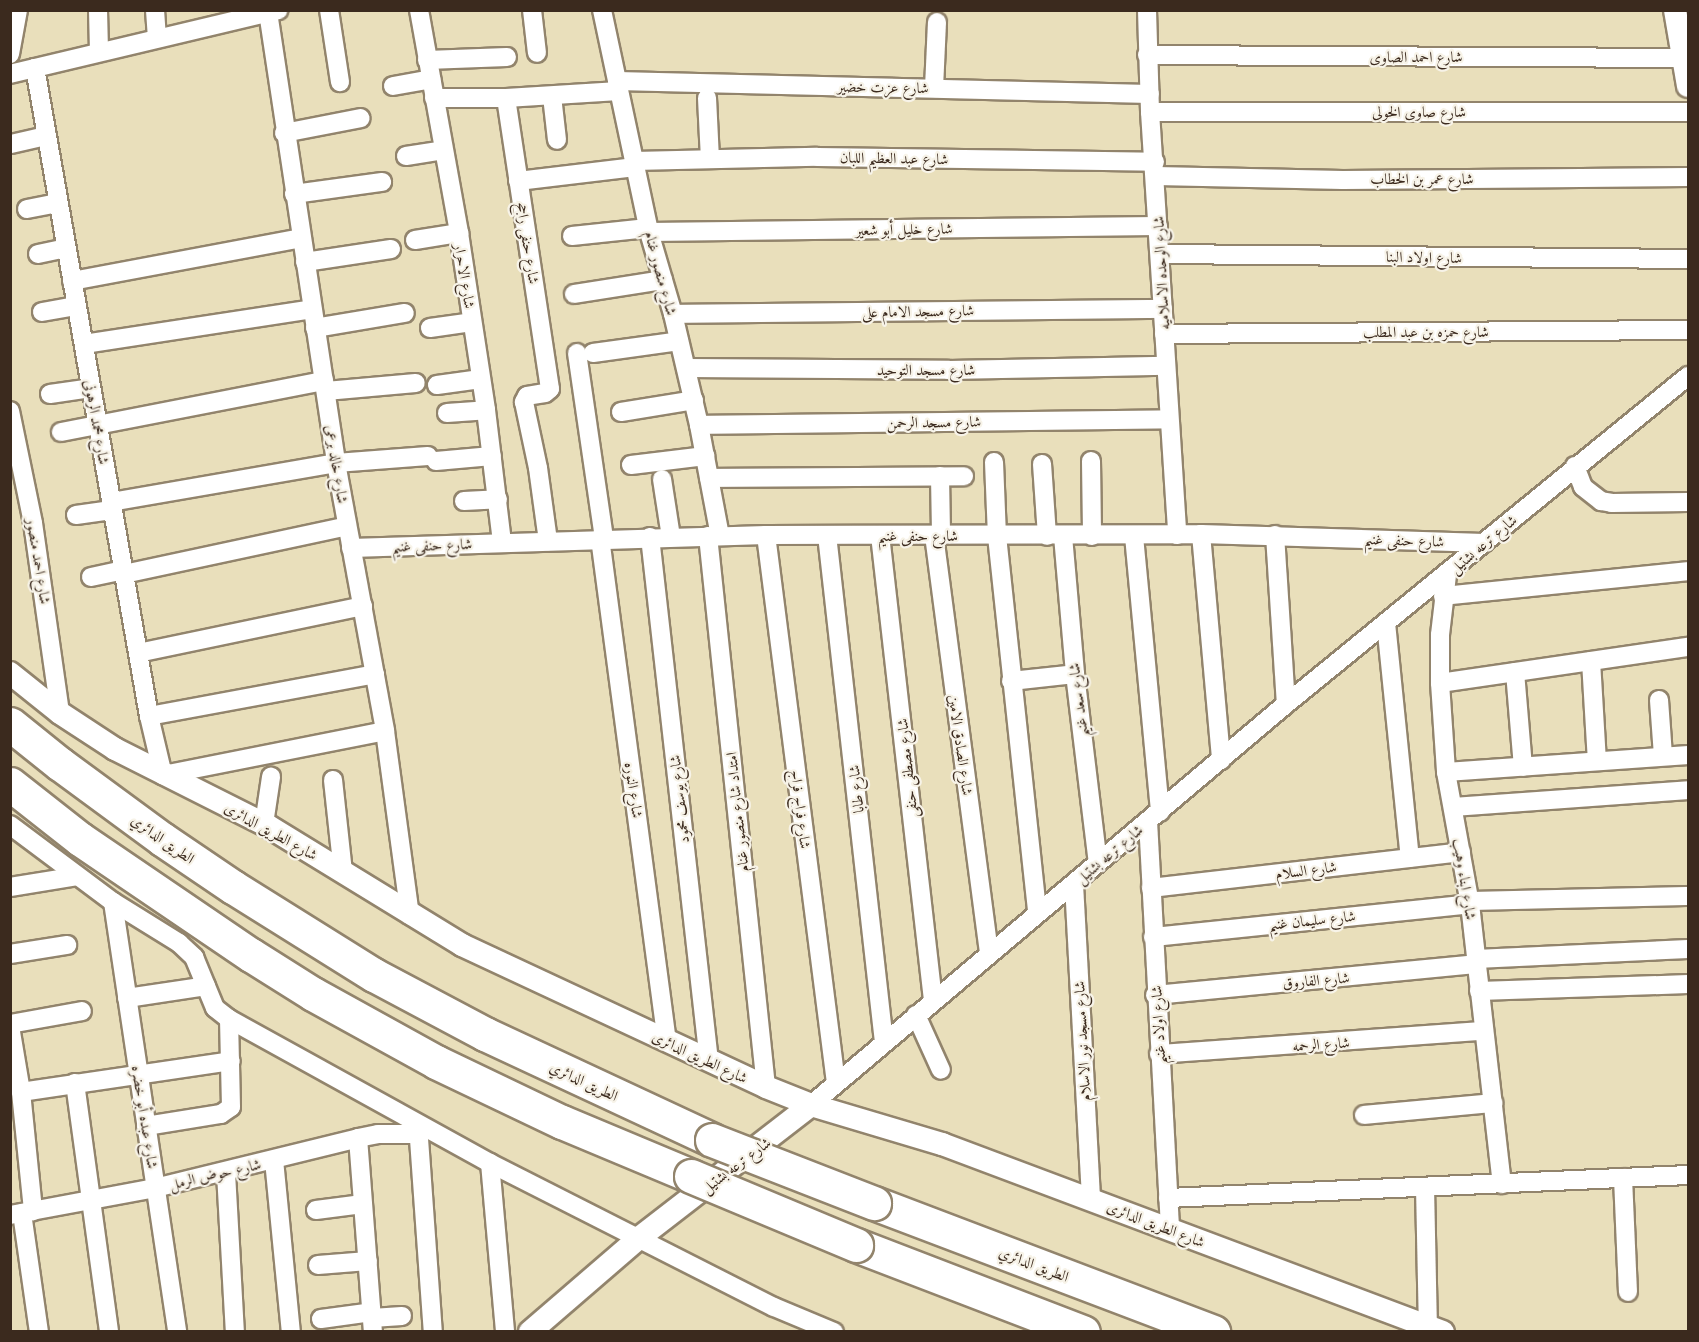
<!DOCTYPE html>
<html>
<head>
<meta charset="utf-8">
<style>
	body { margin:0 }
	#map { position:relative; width:1699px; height:1342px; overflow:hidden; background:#e9dfbb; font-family:"Libre Caslon Text",Amiri,serif }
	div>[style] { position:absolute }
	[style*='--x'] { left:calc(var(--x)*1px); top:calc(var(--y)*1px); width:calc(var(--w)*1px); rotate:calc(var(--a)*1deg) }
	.roads { filter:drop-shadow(2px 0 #92846c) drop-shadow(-2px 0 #92846c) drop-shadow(0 2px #92846c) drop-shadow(0 -2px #92846c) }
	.minor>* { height:18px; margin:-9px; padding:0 9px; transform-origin:9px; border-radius:9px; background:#fff }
	.tertiary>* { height:22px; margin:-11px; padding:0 11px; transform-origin:11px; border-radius:11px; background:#fff }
	.motorway>* { height:33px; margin:-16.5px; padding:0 16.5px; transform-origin:16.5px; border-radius:16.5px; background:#fff }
	.bridges { filter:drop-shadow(2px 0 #92846c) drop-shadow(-2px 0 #92846c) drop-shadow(0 2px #92846c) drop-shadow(0 -2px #92846c) }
	.motorway-bridge>* { height:33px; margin:-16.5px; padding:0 16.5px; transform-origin:16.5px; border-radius:16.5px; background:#fff }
	span { translate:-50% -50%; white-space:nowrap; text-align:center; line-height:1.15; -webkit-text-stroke:4.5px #f7f3e8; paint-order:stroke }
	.street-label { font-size:15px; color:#3b2a1e }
	.frame { position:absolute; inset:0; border:12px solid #3b2a1e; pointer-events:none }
</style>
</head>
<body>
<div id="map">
	<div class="roads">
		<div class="minor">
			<i style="--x:98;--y:10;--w:42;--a:88.6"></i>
			<i style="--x:155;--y:10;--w:28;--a:86"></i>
			<i style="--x:329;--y:10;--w:73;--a:81.3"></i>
			<i style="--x:419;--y:10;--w:227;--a:79.8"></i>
			<i style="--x:459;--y:233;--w:179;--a:81.3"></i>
			<i style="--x:486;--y:410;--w:134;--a:83.1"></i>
			<i style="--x:532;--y:10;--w:43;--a:83.4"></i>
			<i style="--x:602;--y:10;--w:227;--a:78"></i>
			<i style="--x:649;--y:232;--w:85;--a:73.7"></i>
			<i style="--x:673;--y:314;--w:114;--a:76.8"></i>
			<i style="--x:699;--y:425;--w:113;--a:79.3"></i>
			<i style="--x:1147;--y:10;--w:102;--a:88.3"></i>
			<i style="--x:1150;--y:112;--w:424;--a:86.3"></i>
			<i style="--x:268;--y:12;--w:456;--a:81.4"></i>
			<i style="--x:336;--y:463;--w:272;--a:79.6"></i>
			<i style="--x:385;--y:731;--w:186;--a:82.3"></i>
			<i style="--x:10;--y:54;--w:45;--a:-79.7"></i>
			<i style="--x:1147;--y:55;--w:537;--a:0.32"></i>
			<i style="--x:427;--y:60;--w:80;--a:-2.1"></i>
			<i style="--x:35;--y:68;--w:658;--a:80.02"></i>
			<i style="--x:149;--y:716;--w:61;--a:76.7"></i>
			<i style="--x:163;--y:775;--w:226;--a:-11.2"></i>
			<i style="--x:10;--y:74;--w:276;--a:-13.4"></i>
			<i style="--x:617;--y:81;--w:533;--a:1.4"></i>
			<i style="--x:393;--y:86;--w:39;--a:-10"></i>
			<i style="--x:934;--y:88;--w:66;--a:-87.4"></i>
			<i style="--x:552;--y:96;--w:44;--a:83.5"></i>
			<i style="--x:434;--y:98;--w:72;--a:0"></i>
			<i style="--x:506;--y:98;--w:113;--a:-3.5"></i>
			<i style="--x:506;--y:98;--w:294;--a:81.4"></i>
			<i style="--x:550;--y:389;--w:6;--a:141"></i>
			<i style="--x:545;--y:393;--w:18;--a:171"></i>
			<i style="--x:527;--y:396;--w:7;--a:117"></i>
			<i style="--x:524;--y:402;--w:67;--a:78"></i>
			<i style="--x:538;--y:468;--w:74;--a:82.2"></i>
			<i style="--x:707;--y:98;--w:61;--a:87.2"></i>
			<i style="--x:1150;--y:112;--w:538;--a:0"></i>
			<i style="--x:284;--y:133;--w:78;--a:-11"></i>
			<i style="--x:11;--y:144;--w:37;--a:-13"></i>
			<i style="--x:406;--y:156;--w:38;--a:-9"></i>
			<i style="--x:634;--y:161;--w:183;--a:-1.3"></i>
			<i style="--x:817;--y:157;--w:338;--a:0.8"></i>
			<i style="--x:1156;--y:176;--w:187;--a:1.2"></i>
			<i style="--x:1343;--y:180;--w:345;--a:-0.5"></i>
			<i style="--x:518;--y:181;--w:118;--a:-6.8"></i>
			<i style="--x:294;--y:194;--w:89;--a:-7.8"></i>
			<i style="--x:27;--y:209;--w:32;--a:-11"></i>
			<i style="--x:649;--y:232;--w:509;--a:-0.68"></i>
			<i style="--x:572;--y:236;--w:76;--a:-6"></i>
			<i style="--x:415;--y:240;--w:45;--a:-9"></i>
			<i style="--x:38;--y:254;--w:29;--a:-12"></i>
			<i style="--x:1160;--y:254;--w:528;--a:0.54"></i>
			<i style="--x:305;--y:262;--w:87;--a:-8.6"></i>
			<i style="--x:72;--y:281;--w:233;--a:-10.6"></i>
			<i style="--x:574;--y:294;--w:90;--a:-8.9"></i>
			<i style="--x:42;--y:312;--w:35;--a:-10"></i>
			<i style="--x:673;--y:314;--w:490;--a:-0.6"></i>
			<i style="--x:315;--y:328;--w:91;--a:-9.5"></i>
			<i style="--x:430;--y:328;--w:42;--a:-8.1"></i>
			<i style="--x:1164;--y:334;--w:524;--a:-0.44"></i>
			<i style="--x:84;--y:344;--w:231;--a:-8.7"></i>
			<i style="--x:577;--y:353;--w:188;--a:81.7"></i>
			<i style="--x:593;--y:353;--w:87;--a:-7.9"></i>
			<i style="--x:686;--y:368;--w:263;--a:0.4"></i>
			<i style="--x:949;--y:370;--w:217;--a:-1.1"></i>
			<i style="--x:437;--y:385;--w:44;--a:-7.8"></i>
			<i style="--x:326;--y:391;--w:90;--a:-5.1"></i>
			<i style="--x:50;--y:394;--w:41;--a:-8.3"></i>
			<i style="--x:10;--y:411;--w:114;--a:78.4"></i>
			<i style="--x:33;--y:523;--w:192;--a:81.9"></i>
			<i style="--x:621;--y:412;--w:74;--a:-9.3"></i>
			<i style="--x:447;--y:413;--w:39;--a:-4"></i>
			<i style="--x:699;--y:425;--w:470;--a:-0.7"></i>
			<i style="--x:61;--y:432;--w:268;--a:-11"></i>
			<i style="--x:436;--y:461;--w:56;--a:-5.1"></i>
			<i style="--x:1091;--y:461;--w:75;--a:89.2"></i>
			<i style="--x:994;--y:462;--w:74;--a:87.7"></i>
			<i style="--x:997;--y:536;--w:379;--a:83.9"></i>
			<i style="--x:1042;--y:464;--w:72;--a:86"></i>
			<i style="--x:631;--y:465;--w:75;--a:-6.9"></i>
			<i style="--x:1575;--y:466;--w:22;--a:69"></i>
			<i style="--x:1583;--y:487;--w:23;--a:38"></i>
			<i style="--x:1601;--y:501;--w:11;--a:10"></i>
			<i style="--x:1612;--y:503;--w:76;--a:-0.8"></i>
			<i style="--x:940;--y:476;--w:60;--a:89"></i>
			<i style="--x:709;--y:478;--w:255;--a:-0.4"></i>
			<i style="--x:662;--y:479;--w:59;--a:81.2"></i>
			<i style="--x:464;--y:501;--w:34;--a:-3"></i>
			<i style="--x:111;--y:502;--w:228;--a:-9.8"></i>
			<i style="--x:336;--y:463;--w:92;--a:-4.4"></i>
			<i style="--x:76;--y:515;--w:36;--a:-8"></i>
			<i style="--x:1201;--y:534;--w:227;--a:84.9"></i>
			<i style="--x:766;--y:535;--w:552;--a:82.72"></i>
			<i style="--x:827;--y:535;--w:510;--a:83.59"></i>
			<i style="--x:880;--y:535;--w:469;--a:83.5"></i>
			<i style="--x:934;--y:535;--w:423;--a:82.5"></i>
			<i style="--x:1275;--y:535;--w:169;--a:86.3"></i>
			<i style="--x:708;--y:536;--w:554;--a:83.99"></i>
			<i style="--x:1063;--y:536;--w:139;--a:85"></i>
			<i style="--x:1075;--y:674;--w:190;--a:83.1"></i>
			<i style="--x:1134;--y:536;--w:277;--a:84.6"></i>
			<i style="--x:650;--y:537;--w:527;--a:83.58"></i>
			<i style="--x:600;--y:538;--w:508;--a:82.43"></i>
			<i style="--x:351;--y:548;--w:415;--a:-1.8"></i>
			<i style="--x:766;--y:535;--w:435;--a:-0.1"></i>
			<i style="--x:1201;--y:534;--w:283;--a:1.8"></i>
			<i style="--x:124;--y:574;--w:228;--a:-12.1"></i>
			<i style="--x:1447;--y:575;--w:60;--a:96.7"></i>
			<i style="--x:1440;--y:635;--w:48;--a:90"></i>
			<i style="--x:1440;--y:683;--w:89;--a:86.1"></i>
			<i style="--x:1446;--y:772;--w:134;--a:79.7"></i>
			<i style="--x:1470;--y:904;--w:282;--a:83.5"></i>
			<i style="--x:91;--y:577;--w:33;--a:-12"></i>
			<i style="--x:1443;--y:596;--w:246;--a:-5.8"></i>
			<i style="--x:1386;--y:623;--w:236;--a:84.2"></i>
			<i style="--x:138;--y:653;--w:230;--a:-11.8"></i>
			<i style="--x:1591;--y:661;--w:100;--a:86.6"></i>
			<i style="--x:1515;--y:672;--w:95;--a:85.2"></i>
			<i style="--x:1011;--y:681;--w:64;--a:-6.2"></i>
			<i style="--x:1440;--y:683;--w:251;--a:-8.3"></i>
			<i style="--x:1659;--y:700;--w:56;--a:85.9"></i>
			<i style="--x:149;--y:716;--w:230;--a:-10.5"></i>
			<i style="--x:1446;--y:772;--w:243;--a:-4"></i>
			<i style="--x:333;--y:780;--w:93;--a:83.8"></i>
			<i style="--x:1453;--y:807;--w:236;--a:-4.1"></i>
			<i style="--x:1148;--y:821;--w:409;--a:86.9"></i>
			<i style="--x:264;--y:824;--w:48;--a:-81.5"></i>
			<i style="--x:10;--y:825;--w:129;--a:36.8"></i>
			<i style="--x:113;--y:902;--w:78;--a:31.8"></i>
			<i style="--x:179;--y:943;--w:21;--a:43"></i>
			<i style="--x:194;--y:957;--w:55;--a:67.6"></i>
			<i style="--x:215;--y:1008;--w:18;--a:38"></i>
			<i style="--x:229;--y:1019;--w:298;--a:28.9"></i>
			<i style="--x:490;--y:1163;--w:318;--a:26.9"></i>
			<i style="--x:774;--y:1307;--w:65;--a:22.6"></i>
			<i style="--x:1074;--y:884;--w:315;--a:86.9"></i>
			<i style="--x:10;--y:887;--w:68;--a:-9.3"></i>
			<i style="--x:1151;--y:888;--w:312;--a:-6.6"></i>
			<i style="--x:1469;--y:901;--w:219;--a:-1.3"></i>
			<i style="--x:113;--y:902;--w:435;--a:81.5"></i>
			<i style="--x:1153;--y:937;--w:319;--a:-5.9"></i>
			<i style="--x:10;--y:954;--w:58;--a:-9"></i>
			<i style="--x:1476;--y:959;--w:212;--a:-2.7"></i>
			<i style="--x:1479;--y:991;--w:209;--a:-1.9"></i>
			<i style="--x:1155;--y:995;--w:322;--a:-5.5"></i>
			<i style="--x:127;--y:998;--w:80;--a:-8.6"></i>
			<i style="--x:916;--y:1015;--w:60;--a:65.6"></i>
			<i style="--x:10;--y:1024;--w:73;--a:-10.2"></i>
			<i style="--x:10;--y:1026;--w:67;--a:80.5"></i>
			<i style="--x:21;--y:1092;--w:120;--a:84.2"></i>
			<i style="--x:1159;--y:1054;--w:325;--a:-4.1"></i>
			<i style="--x:75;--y:1083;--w:251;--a:82.2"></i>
			<i style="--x:21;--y:1092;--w:212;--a:-8.4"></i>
			<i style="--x:811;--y:1105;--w:622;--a:-40.17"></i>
			<i style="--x:1286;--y:704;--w:519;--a:-39.21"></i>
			<i style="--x:1364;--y:1115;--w:130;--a:-5.3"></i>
			<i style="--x:418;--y:1125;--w:208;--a:85.9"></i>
			<i style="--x:146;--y:1126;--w:76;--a:-9.1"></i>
			<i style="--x:221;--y:1114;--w:12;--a:-35"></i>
			<i style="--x:231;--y:1107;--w:88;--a:-91.3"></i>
			<i style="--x:358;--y:1138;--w:195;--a:85.6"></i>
			<i style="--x:274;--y:1160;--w:173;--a:84.4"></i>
			<i style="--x:490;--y:1163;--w:170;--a:84.9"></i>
			<i style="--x:226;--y:1173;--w:159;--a:86.8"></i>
			<i style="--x:1623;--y:1178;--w:114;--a:87.5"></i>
			<i style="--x:1425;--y:1187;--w:139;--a:88.8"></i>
			<i style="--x:1168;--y:1198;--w:521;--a:-2.53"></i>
			<i style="--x:316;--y:1210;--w:47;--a:-7.3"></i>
			<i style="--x:22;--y:1213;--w:120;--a:81.9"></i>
			<i style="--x:10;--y:1215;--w:147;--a:-10.5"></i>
			<i style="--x:155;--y:1188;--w:209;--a:-13.8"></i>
			<i style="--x:358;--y:1138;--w:20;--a:-11"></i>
			<i style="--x:378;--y:1134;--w:41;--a:0"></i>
			<i style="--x:318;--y:1265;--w:50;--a:-4.6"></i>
			<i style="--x:372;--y:1318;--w:30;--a:-4"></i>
			<i style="--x:321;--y:1319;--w:51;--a:-7.8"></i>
		</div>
		<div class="tertiary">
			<i style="--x:1675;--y:10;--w:77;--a:80.3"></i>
			<i style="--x:10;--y:673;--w:64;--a:38.7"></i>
			<i style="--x:60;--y:713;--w:66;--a:33.2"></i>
			<i style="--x:115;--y:749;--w:171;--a:26.7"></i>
			<i style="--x:268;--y:826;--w:228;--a:31.5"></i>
			<i style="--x:462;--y:945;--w:336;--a:25"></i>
			<i style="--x:766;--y:1087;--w:48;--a:21.8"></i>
			<i style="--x:811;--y:1105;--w:137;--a:16.6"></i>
			<i style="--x:942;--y:1144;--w:535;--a:20.57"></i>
			<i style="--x:530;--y:1332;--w:144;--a:-40.8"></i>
			<i style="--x:639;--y:1238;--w:217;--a:-37.7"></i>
		</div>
		<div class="motorway">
			<i style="--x:10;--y:724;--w:64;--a:38.7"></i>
			<i style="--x:60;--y:764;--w:127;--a:36.3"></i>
			<i style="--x:162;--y:839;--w:86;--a:34.1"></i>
			<i style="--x:233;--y:887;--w:166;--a:32"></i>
			<i style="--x:374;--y:975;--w:126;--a:28"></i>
			<i style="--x:485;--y:1034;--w:251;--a:25"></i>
			<i style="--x:10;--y:784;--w:89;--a:38.2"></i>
			<i style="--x:80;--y:839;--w:207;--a:34.2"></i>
			<i style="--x:251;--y:955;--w:73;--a:32.2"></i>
			<i style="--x:313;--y:994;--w:141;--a:28.9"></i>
			<i style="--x:436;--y:1062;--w:140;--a:25.5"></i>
			<i style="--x:562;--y:1122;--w:140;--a:22.7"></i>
			<i style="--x:874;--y:1203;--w:363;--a:20.8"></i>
			<i style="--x:856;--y:1245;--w:243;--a:21"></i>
		</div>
	</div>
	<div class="bridges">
		<div class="motorway-bridge">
			<i style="--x:712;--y:1140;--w:174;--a:21.3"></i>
			<i style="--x:691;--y:1176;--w:179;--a:22.7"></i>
		</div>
	</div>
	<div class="street-label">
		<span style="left:1416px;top:57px">شارع احمد الصاوى</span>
		<span style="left:883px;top:87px;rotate:1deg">شارع عزت خضير</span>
		<span style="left:1419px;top:112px">شارع صاوى الخولى</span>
		<span style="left:894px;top:158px;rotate:1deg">شارع عبد العظيم اللبان</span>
		<span style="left:1422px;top:179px">شارع عمر بن الخطاب</span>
		<span style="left:904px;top:229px;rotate:-1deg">شارع خليل أبو شعير</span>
		<span style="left:528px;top:243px;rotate:81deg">شارع حنفى راجح</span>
		<span style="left:1424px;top:257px;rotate:1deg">شارع اولاد البنا</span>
		<span style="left:661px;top:273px;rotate:75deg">شارع منصور غنام</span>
		<span style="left:1161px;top:273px;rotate:-93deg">شارع الوحده الاسلاميه</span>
		<span style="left:465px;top:276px;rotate:81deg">شارع الاحرار</span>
		<span style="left:918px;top:311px;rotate:-1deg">شارع مسجد الامام على</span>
		<span style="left:1426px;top:332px">شارع حمزه بن عبد المطلب</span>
		<span style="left:926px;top:370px">شارع مسجد التوحيد</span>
		<span style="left:97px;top:422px;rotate:80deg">شارع محمد الرهونى</span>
		<span style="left:934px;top:422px;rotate:-1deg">شارع مسجد الرحمن</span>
		<span style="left:337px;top:464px;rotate:81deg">شارع خالد برعى</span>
		<span style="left:918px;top:536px">شارع حنفى غنيم</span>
		<span style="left:1404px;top:540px;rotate:2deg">شارع حنفى غنيم</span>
		<span style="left:1483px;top:544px;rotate:-40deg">شارع ترعه بشتيل</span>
		<span style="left:432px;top:545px;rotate:-2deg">شارع حنفى غنيم</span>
		<span style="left:39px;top:561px;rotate:81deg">شارع احمد منصور</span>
		<span style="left:1078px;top:700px;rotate:-97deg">شارع سعد غنيم</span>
		<span style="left:961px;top:745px;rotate:82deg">شارع الصادق الامين</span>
		<span style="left:907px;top:768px;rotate:-96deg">شارع مصطفى حنفى</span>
		<span style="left:856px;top:789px;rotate:-96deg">شارع طابا</span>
		<span style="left:634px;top:790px;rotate:82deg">شارع النوره</span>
		<span style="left:679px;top:799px;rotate:-96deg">شارع يوسف محمود</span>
		<span style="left:801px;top:809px;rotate:83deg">شارع فراج فراج</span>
		<span style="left:737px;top:812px;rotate:-96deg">امتداد شارع منصور غنام</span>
		<span style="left:271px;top:831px;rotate:29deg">شارع الطريق الدائرى</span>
		<span style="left:163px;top:839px;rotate:35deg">الطريق الدائري</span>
		<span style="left:1109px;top:854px;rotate:-40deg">شارع ترعه بشتيل</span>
		<span style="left:1306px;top:870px;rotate:-7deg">شارع السلام</span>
		<span style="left:1465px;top:879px;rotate:81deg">شارع ابناء وهيب</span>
		<span style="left:1312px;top:920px;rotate:-6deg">شارع سليمان غنيم</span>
		<span style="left:1316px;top:980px;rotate:-5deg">شارع الفاروق</span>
		<span style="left:1158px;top:1025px;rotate:-93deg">شارع اولاد غنيم</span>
		<span style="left:1082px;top:1041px;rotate:-93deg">شارع مسجد نور الاسلام</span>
		<span style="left:1321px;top:1044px;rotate:-4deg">شارع الرحمه</span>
		<span style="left:700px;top:1057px;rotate:25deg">شارع الطريق الدائرى</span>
		<span style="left:584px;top:1081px;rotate:25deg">الطريق الدائري</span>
		<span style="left:145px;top:1117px;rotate:81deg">شارع عبده أبو خضره</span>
		<span style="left:736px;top:1165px;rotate:-37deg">شارع ترعه بشتيل</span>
		<span style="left:215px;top:1174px;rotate:-13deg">شارع حوض الرمل</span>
		<span style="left:1156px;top:1224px;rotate:21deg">شارع الطريق الدائرى</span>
		<span style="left:1034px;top:1264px;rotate:21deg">الطريق الدائري</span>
	</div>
	<div class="frame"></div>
</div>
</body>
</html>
